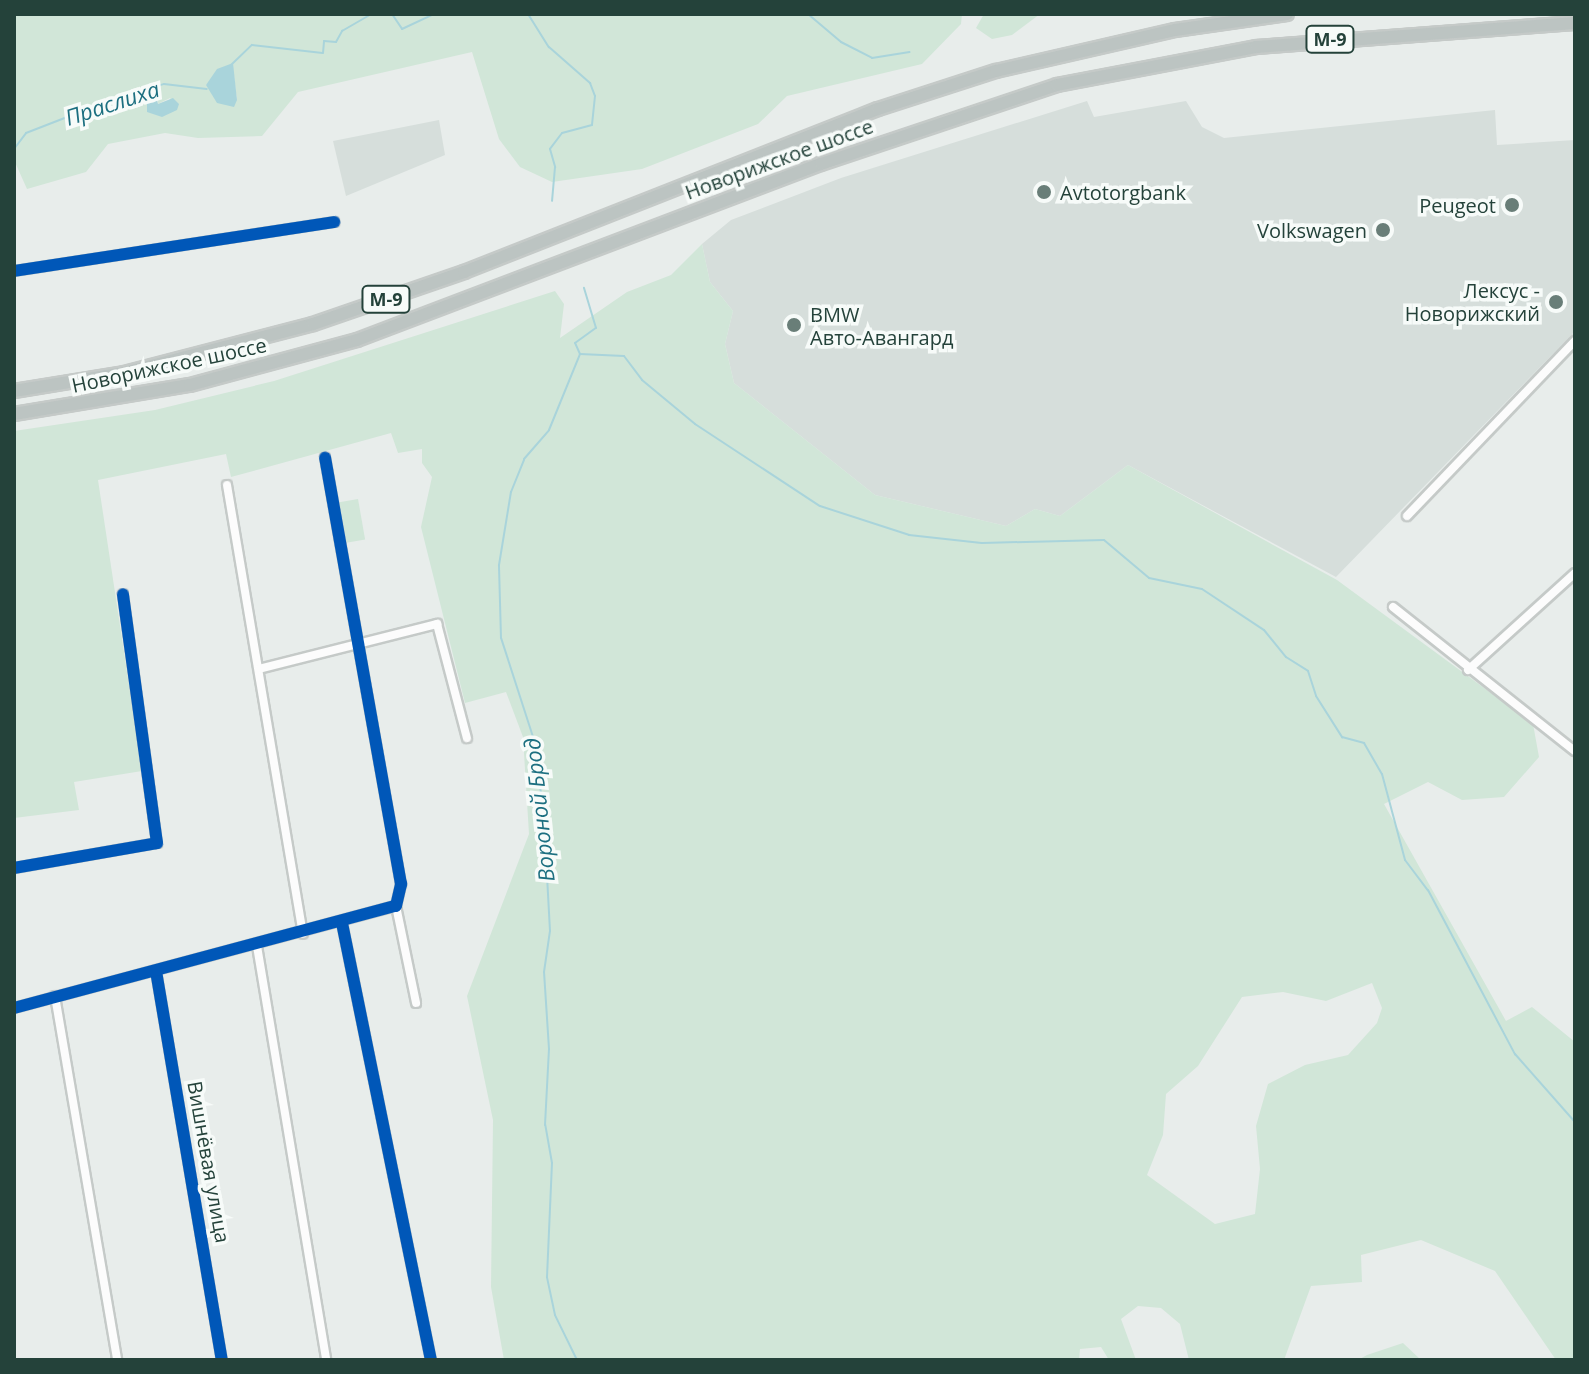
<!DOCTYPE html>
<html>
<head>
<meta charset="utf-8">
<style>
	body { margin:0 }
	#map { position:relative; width:1589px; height:1374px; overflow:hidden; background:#e8edeb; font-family:"Open Sans",sans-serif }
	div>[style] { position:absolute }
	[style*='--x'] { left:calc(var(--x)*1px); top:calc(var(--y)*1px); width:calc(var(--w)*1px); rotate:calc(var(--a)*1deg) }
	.built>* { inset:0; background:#d6dedb }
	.green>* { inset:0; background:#d1e6d8; transform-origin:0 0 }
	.water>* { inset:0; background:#a9d4db }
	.stream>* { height:2px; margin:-1px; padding:0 1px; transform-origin:1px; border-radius:1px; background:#a9d4db }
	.roads { filter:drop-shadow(2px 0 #c5cac8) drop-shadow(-2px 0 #c5cac8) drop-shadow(0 2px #c5cac8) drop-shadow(0 -2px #c5cac8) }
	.minor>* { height:8px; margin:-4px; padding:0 4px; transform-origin:4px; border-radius:4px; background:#fcfcfc }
	.highway>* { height:12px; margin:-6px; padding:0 6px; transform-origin:6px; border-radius:6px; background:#bcc4c2 }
	.cycleway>* { height:12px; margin:-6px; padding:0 6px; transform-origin:6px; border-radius:6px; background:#0057b8 }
	.dots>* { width:22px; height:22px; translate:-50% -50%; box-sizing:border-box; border:4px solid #f7fbf9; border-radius:50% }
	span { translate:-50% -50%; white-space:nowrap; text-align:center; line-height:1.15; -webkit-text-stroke:7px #f7fbf9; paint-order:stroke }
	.shield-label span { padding:2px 6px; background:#f7fbf9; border:2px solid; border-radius:6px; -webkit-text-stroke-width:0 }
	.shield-label { font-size:18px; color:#24423a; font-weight:700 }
	.street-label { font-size:20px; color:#24423a }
	.poi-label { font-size:20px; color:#24423a }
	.left { translate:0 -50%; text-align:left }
	.right { translate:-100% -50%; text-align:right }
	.water-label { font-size:22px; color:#1c6f80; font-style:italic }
	.frame { position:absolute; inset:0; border:16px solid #24423a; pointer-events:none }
</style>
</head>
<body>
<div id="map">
	<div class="built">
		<i style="clip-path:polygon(1087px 101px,1094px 117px,1186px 101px,1202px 127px,1224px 138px,1495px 110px,1497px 145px,1575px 140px,1575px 331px,1336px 577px,1128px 465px,1060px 516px,1035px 509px,1006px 526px,875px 495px,734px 383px,725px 344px,733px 311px,710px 282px,702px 244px,731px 220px,841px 178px)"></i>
		<i style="clip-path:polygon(439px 120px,445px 155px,346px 196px,333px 141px)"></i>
	</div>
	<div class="green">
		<i style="clip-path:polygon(evenodd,14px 14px,962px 14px,961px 24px,922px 64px,787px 96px,758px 124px,642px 169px,552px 182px,520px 167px,499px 139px,472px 52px,298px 92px,262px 136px,198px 138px,165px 133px,108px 144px,86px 172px,27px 189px,14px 160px,14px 14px,234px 76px,237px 100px,206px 85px,214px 77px,234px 76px,14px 14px,157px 90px,158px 104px,170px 98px,177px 110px,147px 109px,157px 90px)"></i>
		<i style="clip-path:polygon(984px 14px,1040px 14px,1012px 35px,992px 39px,976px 28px)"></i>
		<i style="clip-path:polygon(evenodd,702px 244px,710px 282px,733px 311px,725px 344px,734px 383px,875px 495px,1006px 526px,1035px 509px,1060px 516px,1128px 465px,1337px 580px,1533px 724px,1539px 757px,1504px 797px,1462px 800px,1428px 782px,1384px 804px,1506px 1021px,1532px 1007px,1575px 1042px,1575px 1360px,1556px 1360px,1495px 1271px,1421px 1240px,1361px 1255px,1362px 1282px,1311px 1286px,1284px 1360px,1189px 1360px,1180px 1324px,1161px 1308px,1138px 1306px,1121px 1319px,1136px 1360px,1109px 1360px,1101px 1347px,1080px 1349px,1079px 1360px,504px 1360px,491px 1287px,493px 1120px,467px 996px,529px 834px,523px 737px,506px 692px,465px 703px,421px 527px,432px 477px,422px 463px,422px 449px,398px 453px,391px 433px,231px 477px,226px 454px,98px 480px,142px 771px,74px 782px,79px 810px,14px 818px,14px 431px,155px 410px,274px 381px,555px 291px,564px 304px,560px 338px,627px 292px,671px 275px,702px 244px,1372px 983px,1382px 1008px,1377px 1023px,1348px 1055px,1305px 1065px,1268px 1084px,1256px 1126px,1260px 1169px,1255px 1214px,1215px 1224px,1147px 1175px,1163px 1135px,1166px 1094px,1198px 1066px,1242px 997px,1283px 992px,1326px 1001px,1372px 983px)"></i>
		<i style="left:358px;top:499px;width:41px;height:19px;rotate:80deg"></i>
		<i style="clip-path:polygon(1403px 1343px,1421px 1360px,1358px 1360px,1367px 1355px)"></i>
	</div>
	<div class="water">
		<i style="clip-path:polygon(233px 63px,237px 100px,234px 107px,217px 103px,206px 85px,217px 69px)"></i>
		<i style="clip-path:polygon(154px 88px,158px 104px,173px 98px,179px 104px,177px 110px,162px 117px,147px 112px,147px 94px)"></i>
	</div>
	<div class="stream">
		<i style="--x:392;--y:14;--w:18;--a:56"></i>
		<i style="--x:402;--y:29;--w:35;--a:-25"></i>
		<i style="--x:528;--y:14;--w:39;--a:58"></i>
		<i style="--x:549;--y:47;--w:55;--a:41.3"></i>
		<i style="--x:590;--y:83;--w:14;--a:69"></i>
		<i style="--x:595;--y:96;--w:29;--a:96"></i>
		<i style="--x:592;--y:125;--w:31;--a:165"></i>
		<i style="--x:562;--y:133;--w:20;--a:127"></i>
		<i style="--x:550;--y:149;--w:19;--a:74"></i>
		<i style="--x:555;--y:167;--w:34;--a:95"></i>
		<i style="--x:808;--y:14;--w:43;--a:40.3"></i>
		<i style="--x:841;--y:42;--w:35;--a:27"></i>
		<i style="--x:872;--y:58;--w:38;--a:-9"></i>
		<i style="--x:231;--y:65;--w:29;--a:-44"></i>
		<i style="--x:252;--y:45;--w:71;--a:6.4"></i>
		<i style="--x:323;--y:53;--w:12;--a:-85"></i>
		<i style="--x:324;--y:41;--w:12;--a:5"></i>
		<i style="--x:336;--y:42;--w:13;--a:-61"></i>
		<i style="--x:342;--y:31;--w:34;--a:-30"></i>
		<i style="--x:14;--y:149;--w:20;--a:-53"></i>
		<i style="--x:26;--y:133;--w:105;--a:-21.2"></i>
		<i style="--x:124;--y:95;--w:41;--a:-15.4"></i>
		<i style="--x:164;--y:84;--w:43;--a:6.6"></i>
		<i style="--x:580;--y:354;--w:44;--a:2.6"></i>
		<i style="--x:624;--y:356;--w:30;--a:53"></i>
		<i style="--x:642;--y:380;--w:69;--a:39.7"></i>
		<i style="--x:695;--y:424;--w:149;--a:33.3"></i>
		<i style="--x:820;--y:506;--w:94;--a:18"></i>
		<i style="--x:909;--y:535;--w:73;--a:6.3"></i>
		<i style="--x:982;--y:543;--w:122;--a:-1.4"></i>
		<i style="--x:1104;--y:540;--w:59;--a:40.2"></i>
		<i style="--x:1149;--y:578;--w:54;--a:11.7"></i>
		<i style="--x:1202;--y:589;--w:74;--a:33.5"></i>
		<i style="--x:1264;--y:630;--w:35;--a:51"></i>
		<i style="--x:1286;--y:657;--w:26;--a:32"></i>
		<i style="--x:1308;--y:671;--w:26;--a:72"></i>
		<i style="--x:1316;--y:696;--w:49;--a:57.6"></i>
		<i style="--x:1342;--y:737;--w:23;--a:15"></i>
		<i style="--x:1364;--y:743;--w:36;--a:60"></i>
		<i style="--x:1382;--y:774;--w:89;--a:75"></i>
		<i style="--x:1405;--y:860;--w:38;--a:53"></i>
		<i style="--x:1428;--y:890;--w:186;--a:62.1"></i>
		<i style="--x:1515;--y:1054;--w:91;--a:48.6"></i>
		<i style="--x:577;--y:1360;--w:50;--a:-116.1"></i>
		<i style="--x:555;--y:1315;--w:39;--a:-102"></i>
		<i style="--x:547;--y:1277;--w:114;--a:-87.5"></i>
		<i style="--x:552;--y:1163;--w:39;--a:-100"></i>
		<i style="--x:545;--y:1125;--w:76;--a:-87"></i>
		<i style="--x:549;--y:1049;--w:77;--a:-93.7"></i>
		<i style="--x:544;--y:972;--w:41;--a:-81.7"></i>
		<i style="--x:550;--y:931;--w:112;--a:-93.1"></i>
		<i style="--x:544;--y:819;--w:77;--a:-96.8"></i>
		<i style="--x:535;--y:743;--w:110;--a:-107.9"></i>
		<i style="--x:501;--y:638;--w:73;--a:-91.6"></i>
		<i style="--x:499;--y:565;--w:74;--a:-80.7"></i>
		<i style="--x:511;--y:492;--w:35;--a:-68"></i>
		<i style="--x:524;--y:459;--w:38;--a:-49"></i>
		<i style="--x:549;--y:430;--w:82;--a:-67.8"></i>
		<i style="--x:580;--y:354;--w:12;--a:-114"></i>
		<i style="--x:575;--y:343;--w:26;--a:-36"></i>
		<i style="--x:596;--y:328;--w:42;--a:-106.7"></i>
	</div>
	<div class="roads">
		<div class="minor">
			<i style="--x:14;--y:271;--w:324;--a:-8.7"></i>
			<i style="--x:227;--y:485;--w:455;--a:80.4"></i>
			<i style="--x:1407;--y:516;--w:243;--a:-46.2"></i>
			<i style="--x:1393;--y:607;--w:232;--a:38.4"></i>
			<i style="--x:259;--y:669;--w:184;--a:-14.2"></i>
			<i style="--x:437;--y:624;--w:118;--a:75.3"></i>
			<i style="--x:1468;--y:670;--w:144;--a:-42.2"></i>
			<i style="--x:14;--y:868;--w:145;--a:-9.9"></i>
			<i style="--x:157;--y:843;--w:251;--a:-97.8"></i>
			<i style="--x:396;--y:906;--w:99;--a:78.3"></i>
			<i style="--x:342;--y:923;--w:446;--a:78.5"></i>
			<i style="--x:257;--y:946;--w:420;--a:80.5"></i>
			<i style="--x:156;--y:971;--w:395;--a:80.4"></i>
			<i style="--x:55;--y:996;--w:369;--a:80.3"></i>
			<i style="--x:14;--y:1008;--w:395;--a:-15"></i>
			<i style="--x:396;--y:906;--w:23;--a:-77"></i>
			<i style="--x:401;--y:884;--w:433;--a:-100.1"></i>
		</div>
		<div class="highway">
			<i style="--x:14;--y:391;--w:111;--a:-9.3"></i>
			<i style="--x:124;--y:373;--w:195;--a:-14.5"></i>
			<i style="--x:313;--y:324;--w:160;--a:-19"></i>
			<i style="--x:464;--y:272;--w:445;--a:-21.5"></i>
			<i style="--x:878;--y:109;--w:124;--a:-17.9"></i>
			<i style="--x:996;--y:71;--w:184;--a:-12.9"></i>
			<i style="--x:1175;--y:30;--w:113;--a:-8.1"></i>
			<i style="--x:14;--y:414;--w:178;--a:-9.4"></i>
			<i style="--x:190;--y:385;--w:173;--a:-15.1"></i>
			<i style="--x:357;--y:340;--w:496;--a:-20.8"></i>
			<i style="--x:821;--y:164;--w:249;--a:-18.5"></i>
			<i style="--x:1057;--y:85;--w:203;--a:-10.8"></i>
			<i style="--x:1256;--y:47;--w:320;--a:-4.3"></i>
		</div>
	</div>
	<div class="cycleway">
		<i style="--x:14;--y:271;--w:324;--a:-8.7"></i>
		<i style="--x:14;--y:868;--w:145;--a:-9.9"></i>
		<i style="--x:157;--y:843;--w:251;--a:-97.8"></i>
		<i style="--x:342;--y:923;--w:446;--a:78.5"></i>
		<i style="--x:156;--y:971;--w:395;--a:80.4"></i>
		<i style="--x:14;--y:1008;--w:395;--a:-15"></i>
		<i style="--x:396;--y:906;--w:23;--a:-77"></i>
		<i style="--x:401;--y:884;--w:433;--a:-100.1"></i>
	</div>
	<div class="dots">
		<i style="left:1044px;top:192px;background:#697e78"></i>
		<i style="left:1512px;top:205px;background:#697e78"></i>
		<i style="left:1383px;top:230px;background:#697e78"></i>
		<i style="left:1556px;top:302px;background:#697e78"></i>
		<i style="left:794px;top:325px;background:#697e78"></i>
	</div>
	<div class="shield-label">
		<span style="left:1330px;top:39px">М-9</span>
		<span style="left:386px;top:299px">М-9</span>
	</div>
	<div class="street-label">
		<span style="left:779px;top:159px;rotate:-20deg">Новорижское шоссе</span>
		<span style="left:169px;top:365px;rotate:-12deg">Новорижское шоссе</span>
		<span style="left:209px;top:1162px;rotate:80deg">Вишнёвая улица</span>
	</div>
	<div class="poi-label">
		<span class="left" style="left:1060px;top:192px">Avtotorgbank</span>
		<span class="right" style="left:1496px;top:205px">Peugeot</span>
		<span class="right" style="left:1367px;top:230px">Volkswagen</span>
		<span class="right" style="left:1540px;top:302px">Лексус -<br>Новорижский</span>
		<span class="left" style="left:810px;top:326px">BMW<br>Авто-Авангард</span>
	</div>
	<div class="water-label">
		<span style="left:112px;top:103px;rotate:-18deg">Праслиха</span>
		<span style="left:539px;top:810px;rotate:-96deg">Вороной Брод</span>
	</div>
	<div class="frame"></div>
</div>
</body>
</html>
